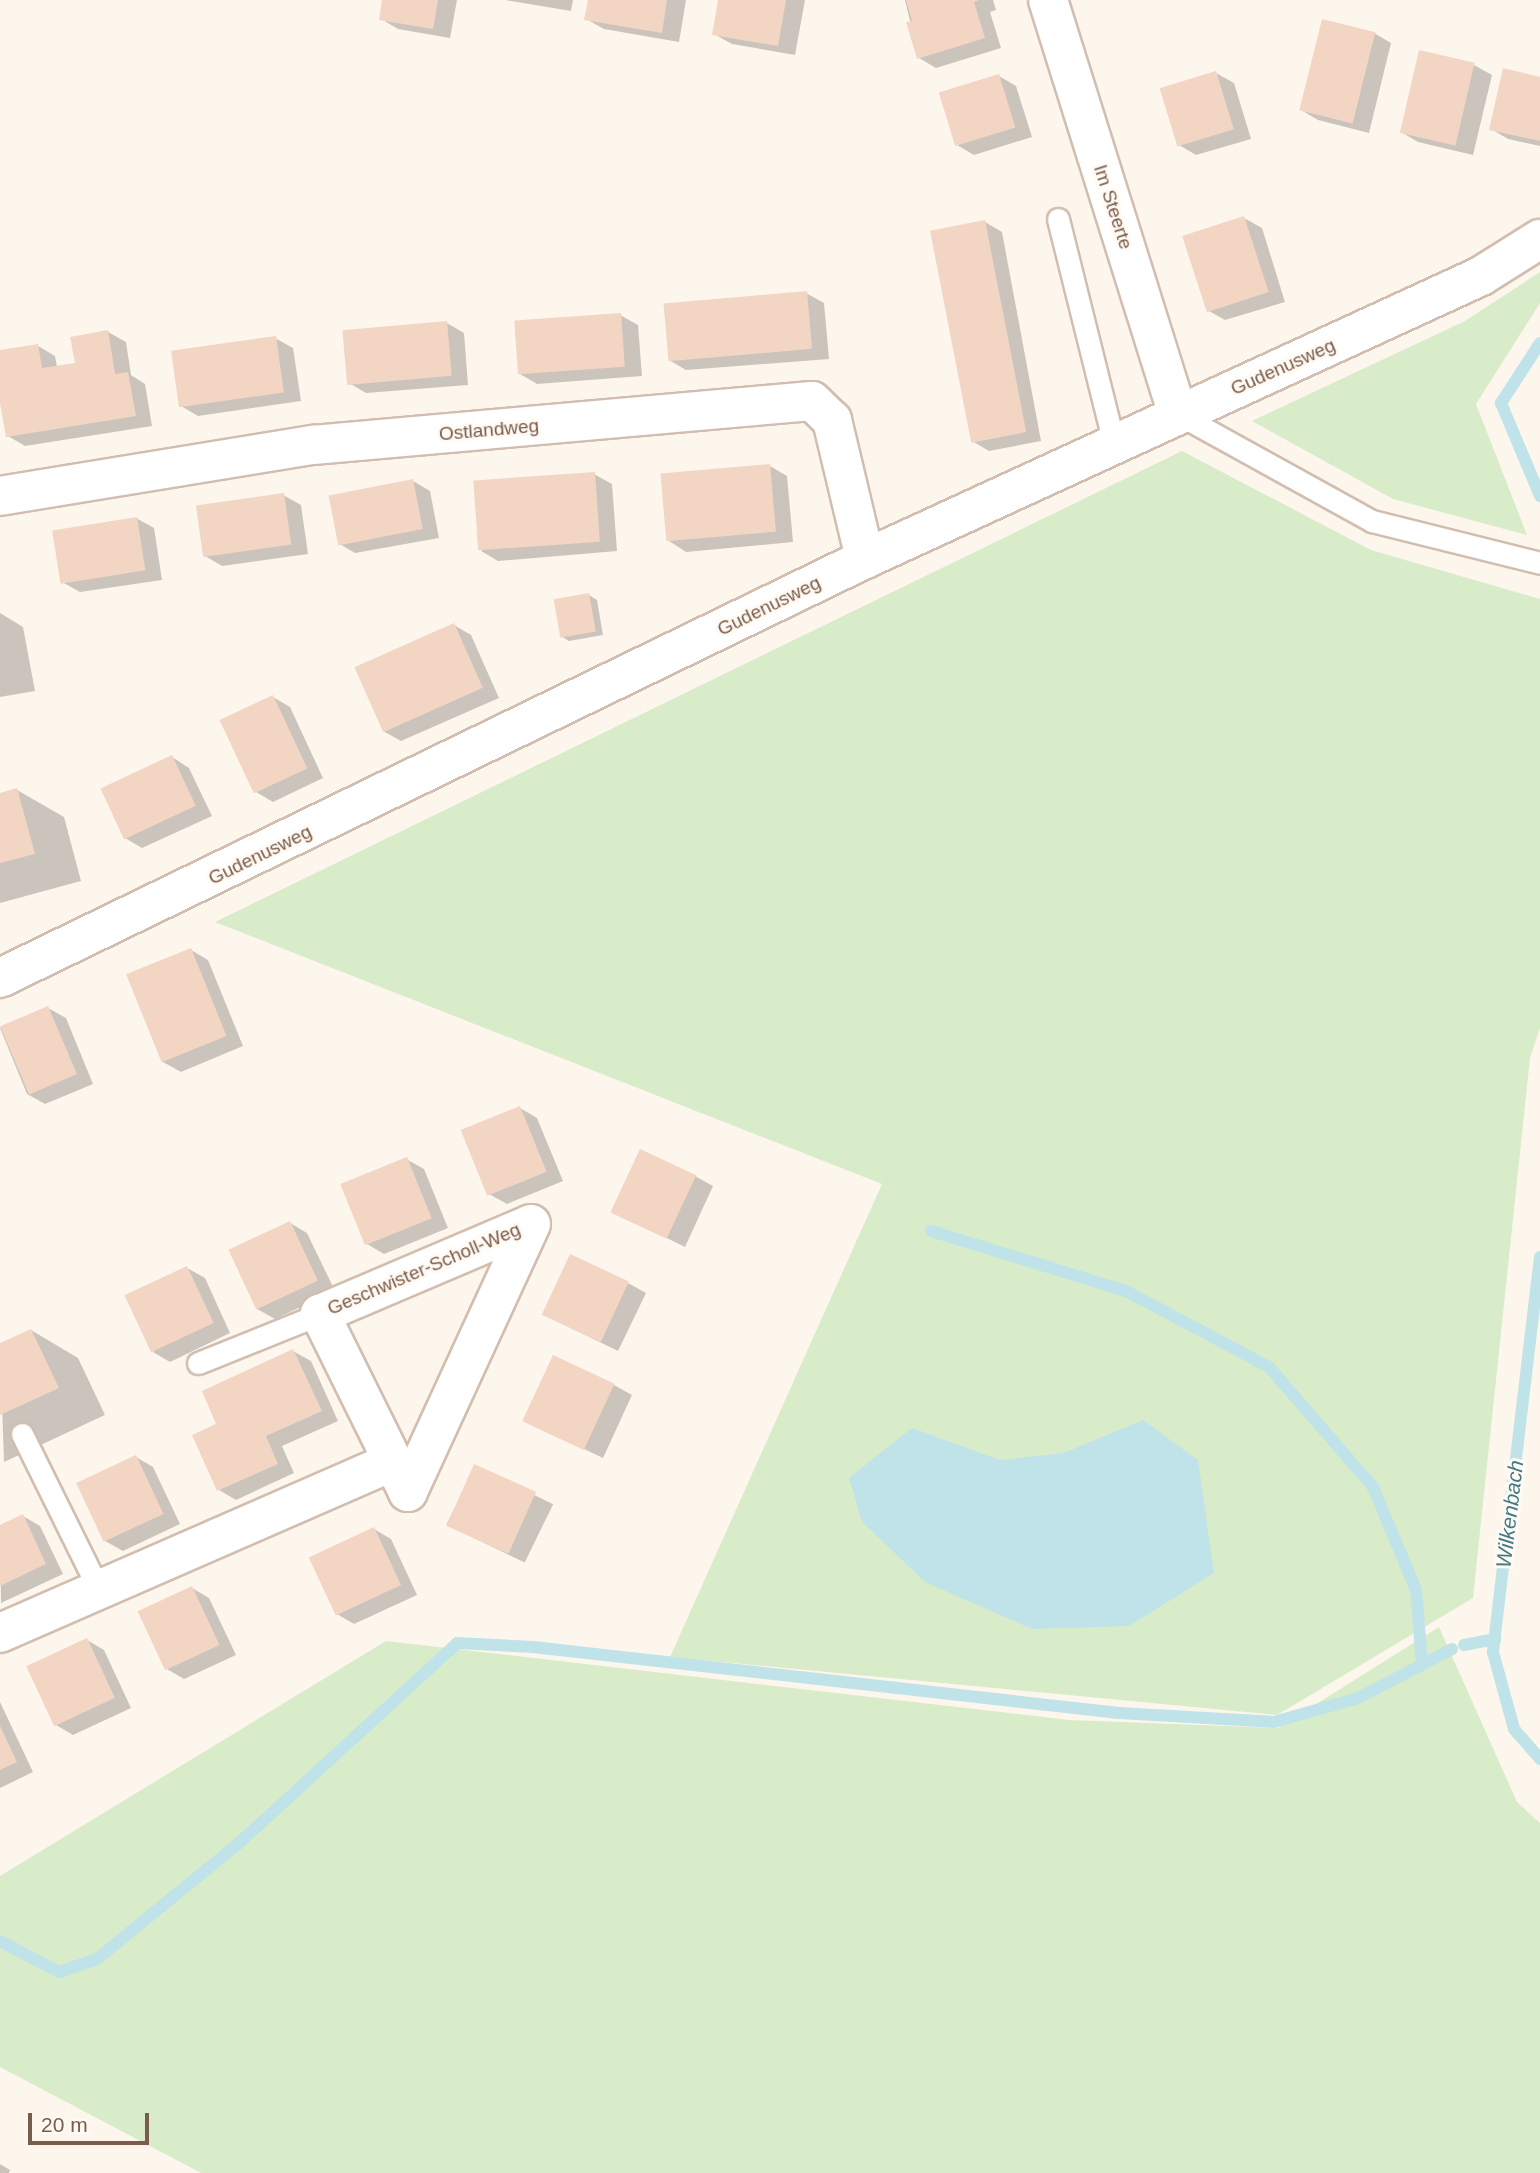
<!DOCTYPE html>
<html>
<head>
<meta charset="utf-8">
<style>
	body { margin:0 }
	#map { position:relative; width:1540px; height:2173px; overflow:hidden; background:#fdf6ec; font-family:Helvetica,sans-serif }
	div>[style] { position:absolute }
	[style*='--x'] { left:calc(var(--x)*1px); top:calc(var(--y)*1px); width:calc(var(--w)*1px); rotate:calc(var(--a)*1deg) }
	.green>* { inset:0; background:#d8ecc9 }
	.water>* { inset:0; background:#bfe3e8 }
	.shadow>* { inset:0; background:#0003; transform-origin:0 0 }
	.stream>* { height:12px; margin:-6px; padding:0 6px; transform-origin:6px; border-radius:6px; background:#bfe3e8 }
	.building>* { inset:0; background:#f3d5c3; transform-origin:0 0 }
	.roads { filter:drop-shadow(2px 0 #d1beb0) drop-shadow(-2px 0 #d1beb0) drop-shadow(0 2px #d1beb0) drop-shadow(0 -2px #d1beb0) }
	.lane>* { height:21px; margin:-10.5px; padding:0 10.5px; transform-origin:10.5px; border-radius:10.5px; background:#fff }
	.street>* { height:38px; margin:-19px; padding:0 19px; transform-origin:19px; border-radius:19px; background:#fff }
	span { translate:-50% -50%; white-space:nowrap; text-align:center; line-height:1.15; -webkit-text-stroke:6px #fffaf3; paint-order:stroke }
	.street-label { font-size:19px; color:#7a5c4d }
	.water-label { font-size:21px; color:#437c86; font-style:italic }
	.scale { position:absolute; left:28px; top:2113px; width:121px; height:32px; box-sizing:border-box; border:4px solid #7a5c4d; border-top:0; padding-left:9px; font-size:21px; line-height:24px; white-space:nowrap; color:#7a5c4d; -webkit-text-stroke:5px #fffaf3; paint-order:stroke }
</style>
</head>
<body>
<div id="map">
	<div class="green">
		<i style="clip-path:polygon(1540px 272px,1540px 303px,1476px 404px,1527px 535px,1393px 499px,1252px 421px,1465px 321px)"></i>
		<i style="clip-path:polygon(1182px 451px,1371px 550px,1540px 599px,1540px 1028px,1530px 1058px,1473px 1598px,1277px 1715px,670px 1657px,882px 1184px,215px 922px)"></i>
		<i style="clip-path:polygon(1439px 1627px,1517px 1802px,1540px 1823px,1540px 2173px,201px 2173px,0 2067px,0 1876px,386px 1641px,1069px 1720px,1278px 1728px)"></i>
	</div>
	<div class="water">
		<i style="clip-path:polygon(1143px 1420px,1198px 1460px,1214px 1573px,1129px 1626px,1032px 1629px,925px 1582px,862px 1522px,849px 1478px,912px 1428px,1000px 1460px,1064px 1453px)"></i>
	</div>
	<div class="shadow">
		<i style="clip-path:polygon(384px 0,457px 0,450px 38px,398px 29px,381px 19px)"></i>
		<i style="clip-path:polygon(505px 0,573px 0,571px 11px)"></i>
		<i style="clip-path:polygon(589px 0,686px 0,679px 42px,604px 29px,586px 19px)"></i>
		<i style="clip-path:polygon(720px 0,805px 0,795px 55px,732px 44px,714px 34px)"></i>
		<i style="clip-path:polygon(905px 0,993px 0,996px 10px,990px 12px,1001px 48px,936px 68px,919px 58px)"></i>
		<i style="clip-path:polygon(1374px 33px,1391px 43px,1369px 133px,1318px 120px,1301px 110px)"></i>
		<i style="clip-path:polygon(1474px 65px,1492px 75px,1473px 155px,1418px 142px,1401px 132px)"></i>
		<i style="clip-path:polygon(1216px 73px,1234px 83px,1251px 139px,1196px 155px,1179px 145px)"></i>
		<i style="clip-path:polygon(999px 76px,1016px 86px,1032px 137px,974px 155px,957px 145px)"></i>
		<i style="clip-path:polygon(1540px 78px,1540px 146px,1508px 139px,1491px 129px)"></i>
		<i style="clip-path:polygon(1244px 218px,1262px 228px,1285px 302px,1225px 320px,1207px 310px)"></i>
		<i style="clip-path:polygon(985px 222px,1002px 232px,1041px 441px,989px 451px,972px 441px)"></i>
		<i style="clip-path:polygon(806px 293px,824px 303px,829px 359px,686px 370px,669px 360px)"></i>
		<i style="clip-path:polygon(620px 315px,638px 325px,642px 376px,537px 384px,520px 374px)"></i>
		<i style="clip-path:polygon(447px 323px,464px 333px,468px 385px,366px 393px,349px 383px)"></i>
		<i style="clip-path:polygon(108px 332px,126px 342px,131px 375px,145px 384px,152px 426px,25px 446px,8px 436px,0 392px,0 352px,38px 346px,55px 356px,57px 367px,77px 364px)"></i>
		<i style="clip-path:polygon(275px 338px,293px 348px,301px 401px,198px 416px,181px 406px)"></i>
		<i style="clip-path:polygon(770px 466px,787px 476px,793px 542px,686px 552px,669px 541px)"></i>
		<i style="clip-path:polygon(594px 474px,612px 484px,617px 551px,498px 561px,481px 551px)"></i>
		<i style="clip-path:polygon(413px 481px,430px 491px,439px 538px,355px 553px,338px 543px)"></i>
		<i style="clip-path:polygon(283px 495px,301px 505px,308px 554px,222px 566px,205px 556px)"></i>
		<i style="clip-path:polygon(136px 518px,154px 528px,162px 580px,80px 592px,62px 582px)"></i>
		<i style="clip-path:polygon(589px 595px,597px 600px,603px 635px,569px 641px,561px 636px)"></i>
		<i style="clip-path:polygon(0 613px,23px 627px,35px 691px,0 697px)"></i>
		<i style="clip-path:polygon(454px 625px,471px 635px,499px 698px,401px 741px,383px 731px)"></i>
		<i style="clip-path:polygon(273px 697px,290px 707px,323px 778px,273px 802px,256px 792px)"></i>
		<i style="clip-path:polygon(172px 757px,189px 768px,212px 816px,142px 848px,125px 838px)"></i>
		<i style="clip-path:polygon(17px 790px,64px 817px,81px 881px,0 903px,0 795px)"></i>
		<i style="clip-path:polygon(191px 950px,208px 960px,243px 1046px,181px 1072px,163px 1062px)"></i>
		<i style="clip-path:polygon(48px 1008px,66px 1018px,93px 1084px,45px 1104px,27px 1094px,0 1028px)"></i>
		<i style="clip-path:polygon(520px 1108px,537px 1118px,563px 1181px,507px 1204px,489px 1194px)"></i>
		<i style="clip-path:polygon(406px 1159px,424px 1169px,448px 1228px,384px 1254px,367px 1244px)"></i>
		<i style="clip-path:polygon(695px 1176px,713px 1186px,685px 1247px,614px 1212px)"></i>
		<i style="clip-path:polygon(290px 1223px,307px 1233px,335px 1291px,275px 1319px,257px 1309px)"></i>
		<i style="clip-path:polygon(187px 1268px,205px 1278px,230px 1333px,170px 1362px,153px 1352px)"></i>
		<i style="clip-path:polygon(628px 1283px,646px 1293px,618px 1351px,544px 1315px)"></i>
		<i style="clip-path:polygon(31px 1330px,78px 1358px,105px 1415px,4px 1462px,0 1345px)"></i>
		<i style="clip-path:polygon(293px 1351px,311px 1361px,338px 1421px,282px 1446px,294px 1473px,236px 1500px,219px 1490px,219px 1425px)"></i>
		<i style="clip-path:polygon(614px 1385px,632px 1395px,603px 1458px,525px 1421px)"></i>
		<i style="clip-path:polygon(136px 1457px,153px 1467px,180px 1524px,123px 1551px,105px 1541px)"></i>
		<i style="left:475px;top:1466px;width:87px;height:65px;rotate:26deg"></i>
		<i style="clip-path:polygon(23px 1516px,40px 1526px,63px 1574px,1px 1603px,0 1527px)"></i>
		<i style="clip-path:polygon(374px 1529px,391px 1539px,417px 1595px,354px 1624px,337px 1614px)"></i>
		<i style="clip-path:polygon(192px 1588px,209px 1598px,236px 1655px,184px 1679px,167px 1669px)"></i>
		<i style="clip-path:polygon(87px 1640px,104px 1650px,131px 1708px,73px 1735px,56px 1725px,29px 1667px)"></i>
		<i style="clip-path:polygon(0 1702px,33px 1772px,0 1788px)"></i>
		<i style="clip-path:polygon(0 2164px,10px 2170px,9px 2173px,0 2173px)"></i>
	</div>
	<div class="stream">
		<i style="--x:1540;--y:343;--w:72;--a:123"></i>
		<i style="--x:1501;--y:403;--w:101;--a:67.2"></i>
		<i style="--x:931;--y:1231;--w:204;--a:17.1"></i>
		<i style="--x:1126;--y:1291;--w:162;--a:28"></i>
		<i style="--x:1269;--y:1367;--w:159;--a:49.1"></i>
		<i style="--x:1373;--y:1487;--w:112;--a:67.3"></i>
		<i style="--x:1416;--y:1590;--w:73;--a:85.3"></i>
		<i style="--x:1540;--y:1257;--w:398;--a:96.8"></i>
		<i style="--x:1493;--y:1652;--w:80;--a:74.7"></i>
		<i style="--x:1514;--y:1729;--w:40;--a:49"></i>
		<i style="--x:1464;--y:1645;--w:32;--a:-11"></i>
		<i style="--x:0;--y:1941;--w:67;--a:27.7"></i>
		<i style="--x:59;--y:1972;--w:40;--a:-18.9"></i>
		<i style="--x:97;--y:1959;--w:182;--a:-39.2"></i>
		<i style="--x:238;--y:1844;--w:297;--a:-42.5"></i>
		<i style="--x:457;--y:1643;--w:76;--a:3"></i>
		<i style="--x:533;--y:1647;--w:590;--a:6.43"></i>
		<i style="--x:1119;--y:1713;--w:155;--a:3.3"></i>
		<i style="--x:1274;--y:1722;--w:87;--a:-15.9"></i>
		<i style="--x:1358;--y:1698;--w:106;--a:-27.5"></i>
	</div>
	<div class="building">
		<i style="clip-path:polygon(382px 0,438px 0,433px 29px,379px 20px)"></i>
		<i style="clip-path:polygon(588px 0,667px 0,662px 33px,584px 20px)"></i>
		<i style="clip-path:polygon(718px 0,786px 0,778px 46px,712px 35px)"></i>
		<i style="clip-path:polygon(906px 0,979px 0,974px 2px,985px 38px,917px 59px,906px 22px,912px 21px)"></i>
		<i style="left:1322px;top:19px;width:55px;height:94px;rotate:14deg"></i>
		<i style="left:1419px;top:50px;width:57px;height:85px;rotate:13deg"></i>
		<i style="clip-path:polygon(1503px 68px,1540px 77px,1540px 141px,1489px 130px)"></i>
		<i style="left:1216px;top:71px;width:61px;height:59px;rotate:73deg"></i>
		<i style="left:999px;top:74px;width:56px;height:63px;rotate:73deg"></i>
		<i style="left:1244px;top:216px;width:80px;height:65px;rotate:72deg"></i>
		<i style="left:985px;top:220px;width:216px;height:56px;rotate:79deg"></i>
		<i style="left:807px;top:291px;width:58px;height:144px;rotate:85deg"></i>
		<i style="left:621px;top:313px;width:54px;height:107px;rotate:86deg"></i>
		<i style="left:447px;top:321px;width:55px;height:105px;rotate:85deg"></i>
		<i style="clip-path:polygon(108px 330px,115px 374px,128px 372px,136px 416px,6px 437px,0 403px,0 350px,38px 344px,42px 368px,75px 363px,70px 337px)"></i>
		<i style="left:276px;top:336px;width:57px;height:106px;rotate:82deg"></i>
		<i style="left:770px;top:464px;width:68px;height:110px;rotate:85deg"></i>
		<i style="left:595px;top:472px;width:70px;height:122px;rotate:86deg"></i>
		<i style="left:413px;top:479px;width:51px;height:86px;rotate:79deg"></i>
		<i style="left:284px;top:493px;width:52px;height:89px;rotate:82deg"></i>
		<i style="left:137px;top:517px;width:54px;height:86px;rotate:81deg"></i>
		<i style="left:589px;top:593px;width:39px;height:36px;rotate:80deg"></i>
		<i style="left:454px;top:623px;width:71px;height:109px;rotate:66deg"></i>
		<i style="left:273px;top:695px;width:81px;height:59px;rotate:65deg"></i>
		<i style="left:172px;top:755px;width:56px;height:79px;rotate:65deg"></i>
		<i style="clip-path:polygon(17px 788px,35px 854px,0 863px,0 793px)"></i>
		<i style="left:191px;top:948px;width:95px;height:70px;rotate:68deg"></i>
		<i style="left:48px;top:1006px;width:74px;height:52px;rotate:67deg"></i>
		<i style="left:520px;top:1106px;width:71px;height:64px;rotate:68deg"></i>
		<i style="left:640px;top:1149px;width:62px;height:70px;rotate:25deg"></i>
		<i style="left:407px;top:1157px;width:66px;height:72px;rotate:68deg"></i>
		<i style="left:290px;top:1221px;width:66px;height:68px;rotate:65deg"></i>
		<i style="left:570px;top:1254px;width:65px;height:67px;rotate:25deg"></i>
		<i style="left:187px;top:1266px;width:63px;height:69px;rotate:65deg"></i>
		<i style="clip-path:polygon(31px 1329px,59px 1388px,0 1415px,0 1343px)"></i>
		<i style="clip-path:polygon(293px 1349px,322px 1411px,266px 1436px,278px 1464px,217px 1491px,192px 1435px,216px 1424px,202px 1391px)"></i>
		<i style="left:553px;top:1355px;width:68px;height:73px;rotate:25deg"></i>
		<i style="left:136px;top:1455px;width:65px;height:66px;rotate:65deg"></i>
		<i style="left:474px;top:1464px;width:68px;height:68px;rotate:24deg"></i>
		<i style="clip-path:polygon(23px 1514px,46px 1564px,0 1586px,0 1525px)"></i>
		<i style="left:374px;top:1527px;width:64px;height:72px;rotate:65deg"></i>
		<i style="left:192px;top:1586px;width:65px;height:60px;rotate:65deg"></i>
		<i style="left:87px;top:1638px;width:66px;height:67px;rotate:65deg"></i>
		<i style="clip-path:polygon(0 1726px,17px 1762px,0 1770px)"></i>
	</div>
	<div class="roads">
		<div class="lane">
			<i style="--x:1058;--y:219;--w:232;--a:76"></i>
			<i style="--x:1178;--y:414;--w:222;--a:28.9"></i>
			<i style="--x:1372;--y:521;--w:173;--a:14"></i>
			<i style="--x:198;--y:1363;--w:131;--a:-21.9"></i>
			<i style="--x:22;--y:1434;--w:174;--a:63.7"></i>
		</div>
		<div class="street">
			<i style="--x:1048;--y:0;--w:434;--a:72.6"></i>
			<i style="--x:0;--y:496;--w:317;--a:-9.3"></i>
			<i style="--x:313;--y:445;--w:501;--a:-5.04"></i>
			<i style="--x:812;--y:401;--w:28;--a:44"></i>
			<i style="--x:832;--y:420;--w:143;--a:76.6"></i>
			<i style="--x:0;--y:978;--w:961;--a:-25.85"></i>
			<i style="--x:865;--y:559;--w:678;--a:-24.67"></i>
			<i style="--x:1481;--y:276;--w:70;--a:-32.1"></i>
			<i style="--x:531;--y:1224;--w:295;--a:114.7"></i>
			<i style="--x:408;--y:1492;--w:199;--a:-116.3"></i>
			<i style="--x:320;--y:1314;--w:229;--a:-23.1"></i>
			<i style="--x:0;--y:1633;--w:428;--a:-23.6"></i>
		</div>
	</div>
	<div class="street-label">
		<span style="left:1113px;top:207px;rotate:72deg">Im Steerte</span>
		<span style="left:1283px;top:367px;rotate:-24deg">Gudenusweg</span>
		<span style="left:489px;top:430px;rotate:-5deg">Ostlandweg</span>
		<span style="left:769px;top:606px;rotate:-26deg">Gudenusweg</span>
		<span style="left:260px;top:855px;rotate:-26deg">Gudenusweg</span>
		<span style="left:424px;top:1269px;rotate:-23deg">Geschwister-Scholl-Weg</span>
	</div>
	<div class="water-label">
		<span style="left:1510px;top:1514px;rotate:-83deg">Wilkenbach</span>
	</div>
	<div class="scale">20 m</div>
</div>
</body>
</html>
